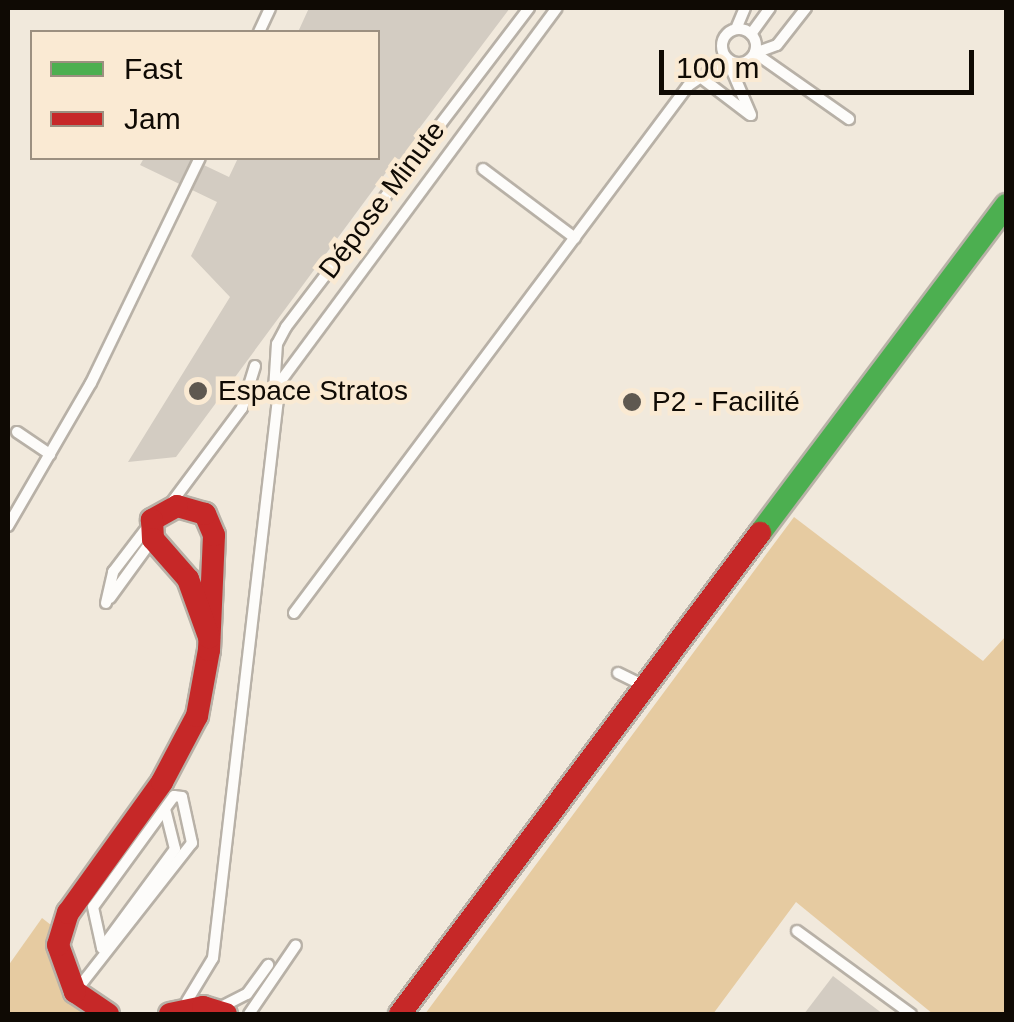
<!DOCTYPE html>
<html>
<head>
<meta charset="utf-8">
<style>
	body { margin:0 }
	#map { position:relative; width:1014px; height:1022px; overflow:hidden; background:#f1e9dc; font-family:Arial,sans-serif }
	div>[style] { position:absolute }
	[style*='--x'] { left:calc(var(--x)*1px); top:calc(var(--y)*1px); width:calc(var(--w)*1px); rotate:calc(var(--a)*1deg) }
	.green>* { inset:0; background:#e6cba1 }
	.building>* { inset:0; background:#d3ccc2 }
	.roads { filter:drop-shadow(2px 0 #b8b1a7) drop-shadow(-2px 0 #b8b1a7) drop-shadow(0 2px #b8b1a7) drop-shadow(0 -2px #b8b1a7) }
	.lane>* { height:10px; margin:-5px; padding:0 5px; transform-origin:5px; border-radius:5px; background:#fdfcfa }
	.lane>.ring { margin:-5px; padding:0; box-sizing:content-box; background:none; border:10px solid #fdfcfa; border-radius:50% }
	.fast>* { height:22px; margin:-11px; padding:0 11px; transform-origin:11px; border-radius:11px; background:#4caf50 }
	.jam>* { height:22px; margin:-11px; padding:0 11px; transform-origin:11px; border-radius:11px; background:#c62828 }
	.dots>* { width:28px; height:28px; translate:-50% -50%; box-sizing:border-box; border:5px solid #faead3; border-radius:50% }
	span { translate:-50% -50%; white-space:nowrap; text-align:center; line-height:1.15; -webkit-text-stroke:9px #faead3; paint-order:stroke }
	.street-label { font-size:28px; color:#0f0a04 }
	.poi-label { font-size:28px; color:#0f0a04 }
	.left { translate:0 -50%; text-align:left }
	.frame { position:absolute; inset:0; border:10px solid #0f0a04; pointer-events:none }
	.legend { position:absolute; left:30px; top:30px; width:350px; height:130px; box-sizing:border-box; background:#faead3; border:2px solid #9c9080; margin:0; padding:12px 18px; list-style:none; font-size:30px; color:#0f0a04 }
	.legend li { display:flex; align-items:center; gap:20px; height:50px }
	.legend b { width:50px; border:2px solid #9c9080 }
	.scale { position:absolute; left:659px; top:50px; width:315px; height:45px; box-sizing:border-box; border:5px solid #0f0a04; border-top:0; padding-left:12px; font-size:30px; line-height:35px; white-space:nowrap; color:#0f0a04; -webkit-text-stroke:8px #faead3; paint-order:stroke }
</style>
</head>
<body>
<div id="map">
	<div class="green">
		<i style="clip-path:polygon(794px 517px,983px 661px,1006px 636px,1006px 1014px,933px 1014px,796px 902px,713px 1014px,425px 1014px)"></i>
		<i style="clip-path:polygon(42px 918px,51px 925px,86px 1014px,8px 1014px,8px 966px)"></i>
	</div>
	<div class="building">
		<i style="clip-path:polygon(309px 8px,510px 8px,415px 134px,420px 145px,409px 160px,396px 159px,176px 457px,128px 462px,230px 297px,191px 256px,217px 202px,140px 165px,144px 158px,189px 158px,229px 177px,238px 158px,378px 158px,378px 32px,298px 32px)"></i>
		<i style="clip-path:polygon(833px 976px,883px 1014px,804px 1014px)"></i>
	</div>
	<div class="roads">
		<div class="lane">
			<i class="ring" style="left:722px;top:29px;width:24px;height:24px"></i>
			<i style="--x:736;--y:29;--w:23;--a:-67"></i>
			<i style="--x:259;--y:32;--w:26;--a:-65"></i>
			<i style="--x:751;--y:34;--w:32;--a:-54"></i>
			<i style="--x:755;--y:53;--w:115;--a:35.1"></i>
			<i style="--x:755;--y:53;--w:23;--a:-20"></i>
			<i style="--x:777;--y:45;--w:47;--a:-51.9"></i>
			<i style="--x:699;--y:76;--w:64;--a:37.4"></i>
			<i style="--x:483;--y:169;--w:115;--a:36.9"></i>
			<i style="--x:274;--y:390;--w:46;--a:-86.3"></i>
			<i style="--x:277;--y:344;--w:19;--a:-62"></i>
			<i style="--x:286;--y:327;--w:401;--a:-52.7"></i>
			<i style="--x:17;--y:432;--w:40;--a:34"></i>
			<i style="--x:172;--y:502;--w:117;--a:-53.3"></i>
			<i style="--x:242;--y:408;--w:44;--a:-72.8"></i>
			<i style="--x:8;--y:526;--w:165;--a:-59.9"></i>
			<i style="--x:91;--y:383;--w:250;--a:-64.2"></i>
			<i style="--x:110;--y:598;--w:68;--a:-54"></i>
			<i style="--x:106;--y:603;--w:32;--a:-77"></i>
			<i style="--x:113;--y:572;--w:54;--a:-52.5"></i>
			<i style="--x:294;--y:613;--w:658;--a:-53.22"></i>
			<i style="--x:688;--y:86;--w:47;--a:-34.7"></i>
			<i style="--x:727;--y:59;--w:61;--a:66.8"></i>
			<i style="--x:618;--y:673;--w:25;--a:26"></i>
			<i style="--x:797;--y:931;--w:141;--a:36.1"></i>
			<i style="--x:102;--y:948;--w:123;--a:-53.6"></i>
			<i style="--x:175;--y:849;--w:41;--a:-104"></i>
			<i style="--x:79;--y:987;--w:183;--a:-51.9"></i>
			<i style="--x:192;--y:843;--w:47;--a:-102.3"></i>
			<i style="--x:182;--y:797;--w:8;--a:-173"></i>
			<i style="--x:174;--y:796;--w:137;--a:126.1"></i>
			<i style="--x:93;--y:907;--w:42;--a:77.6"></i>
			<i style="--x:187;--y:1001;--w:50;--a:-58.8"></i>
			<i style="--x:213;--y:958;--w:580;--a:-83.37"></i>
			<i style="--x:280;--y:382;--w:465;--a:-53.5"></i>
			<i style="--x:223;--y:1006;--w:27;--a:-27"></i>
			<i style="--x:247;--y:994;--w:36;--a:-54"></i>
			<i style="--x:249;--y:1014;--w:83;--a:-55.7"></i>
		</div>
		<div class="fast">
			<i style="--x:760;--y:533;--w:410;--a:-53.1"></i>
		</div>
		<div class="jam">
			<i style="--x:108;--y:1014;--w:40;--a:-146"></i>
			<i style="--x:75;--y:992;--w:50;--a:-109.9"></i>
			<i style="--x:58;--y:945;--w:34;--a:-73"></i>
			<i style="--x:68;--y:913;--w:161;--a:-54.3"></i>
			<i style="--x:162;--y:782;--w:75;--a:-62.1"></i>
			<i style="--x:197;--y:716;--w:67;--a:-79.7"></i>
			<i style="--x:209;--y:650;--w:115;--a:-87.5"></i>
			<i style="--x:214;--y:535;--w:23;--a:-113"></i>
			<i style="--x:205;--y:514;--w:29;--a:-164"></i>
			<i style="--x:177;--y:506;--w:29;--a:151"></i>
			<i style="--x:152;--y:520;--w:19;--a:87"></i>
			<i style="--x:153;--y:539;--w:53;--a:48.8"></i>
			<i style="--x:188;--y:579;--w:62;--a:70.1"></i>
			<i style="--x:170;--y:1014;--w:34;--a:-12"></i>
			<i style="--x:203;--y:1007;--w:24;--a:17"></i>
			<i style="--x:400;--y:1014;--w:601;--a:-53.19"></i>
		</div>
	</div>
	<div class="dots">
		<i style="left:198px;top:391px;background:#5e5850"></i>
		<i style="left:632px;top:402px;background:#5e5850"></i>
	</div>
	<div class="street-label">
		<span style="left:382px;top:200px;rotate:-53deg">Dépose Minute</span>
	</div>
	<div class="poi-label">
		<span class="left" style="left:218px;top:391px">Espace Stratos</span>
		<span class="left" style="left:652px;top:402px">P2 - Facilité</span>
	</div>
	<div class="frame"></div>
	<ul class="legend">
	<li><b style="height:12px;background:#4caf50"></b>Fast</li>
	<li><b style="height:12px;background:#c62828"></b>Jam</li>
	</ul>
	<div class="scale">100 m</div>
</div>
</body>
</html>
